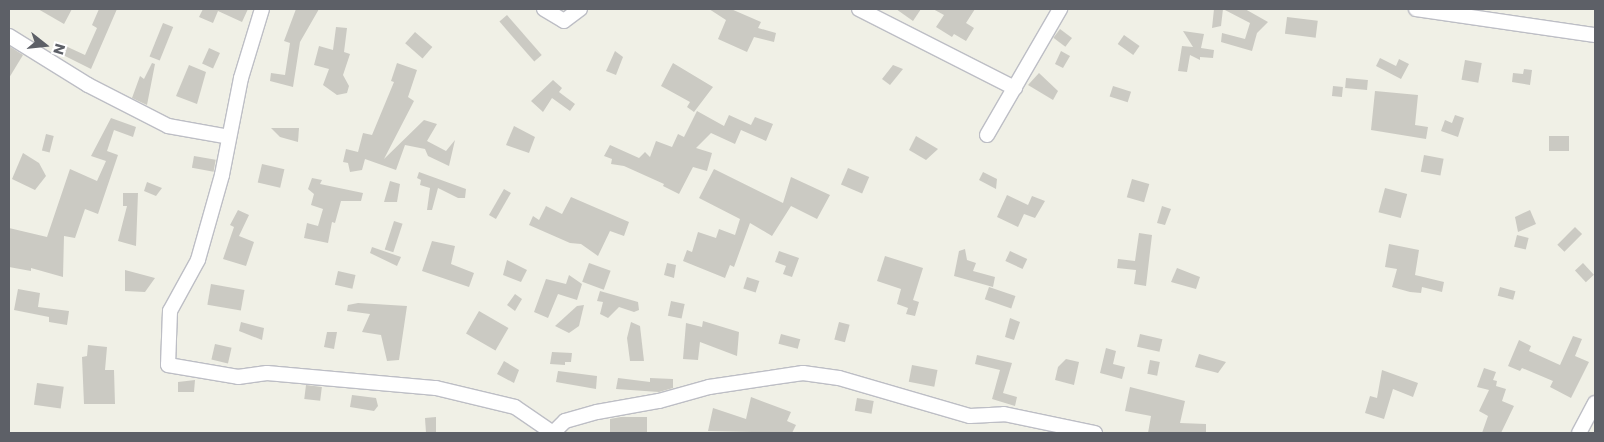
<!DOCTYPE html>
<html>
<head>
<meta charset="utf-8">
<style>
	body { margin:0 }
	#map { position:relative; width:1604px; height:442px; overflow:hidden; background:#f0f0e6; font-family:Poppins,sans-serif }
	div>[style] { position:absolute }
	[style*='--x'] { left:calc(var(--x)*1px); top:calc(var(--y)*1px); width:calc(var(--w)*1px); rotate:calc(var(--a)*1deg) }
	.building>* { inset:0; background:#cbcac3; transform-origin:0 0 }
	.roads { filter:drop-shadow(1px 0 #bdbec5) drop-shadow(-1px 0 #bdbec5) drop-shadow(0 1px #bdbec5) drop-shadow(0 -1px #bdbec5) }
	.minor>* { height:14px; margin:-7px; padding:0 7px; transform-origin:7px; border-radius:7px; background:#fff }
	span { translate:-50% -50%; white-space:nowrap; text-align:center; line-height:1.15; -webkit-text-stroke:4px #fff; paint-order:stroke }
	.frame { position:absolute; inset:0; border:10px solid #5d6067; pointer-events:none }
	.north { position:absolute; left:20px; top:20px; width:50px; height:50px; -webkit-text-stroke:4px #fff; paint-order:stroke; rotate:106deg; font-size:14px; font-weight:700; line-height:20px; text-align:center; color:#5d6067 }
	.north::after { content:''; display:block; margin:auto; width:18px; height:22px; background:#5d6067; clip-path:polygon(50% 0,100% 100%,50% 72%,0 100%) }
</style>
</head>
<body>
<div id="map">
	<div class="building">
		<i style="clip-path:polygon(38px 9px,72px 9px,64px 24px)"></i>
		<i style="clip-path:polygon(99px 9px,117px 9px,91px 69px,55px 51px,59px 43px,85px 55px,97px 28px,92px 25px)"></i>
		<i style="clip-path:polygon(203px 9px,248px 9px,242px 22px,218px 11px,213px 23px,199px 17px)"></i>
		<i style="clip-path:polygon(296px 9px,319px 9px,300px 42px,293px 87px,270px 81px,271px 73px,285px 75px,290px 43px,284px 41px)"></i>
		<i style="clip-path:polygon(709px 9px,731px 9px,761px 22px,758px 28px,776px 33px,774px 42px,754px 37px,747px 52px,718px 39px,726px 20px)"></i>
		<i style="clip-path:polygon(896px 9px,921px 9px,913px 21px)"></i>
		<i style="clip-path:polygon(933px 9px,975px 9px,966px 23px,974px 28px,966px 41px,954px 34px,952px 37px,936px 27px,944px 15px)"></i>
		<i style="clip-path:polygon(1214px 9px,1245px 9px,1268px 22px,1257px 33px,1252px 51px,1221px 42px,1222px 33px,1245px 39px,1250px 23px,1223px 9px,1221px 26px,1212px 28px)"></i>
		<i style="left:507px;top:15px;width:53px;height:10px;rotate:49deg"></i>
		<i style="left:1287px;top:17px;width:31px;height:17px;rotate:7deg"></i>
		<i style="left:163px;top:23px;width:11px;height:36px;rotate:22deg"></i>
		<i style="clip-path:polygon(336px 27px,347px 28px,344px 52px,350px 54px,343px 75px,349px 86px,347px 93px,337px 95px,323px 85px,329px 69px,314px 65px,319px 46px,333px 50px)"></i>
		<i style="left:1060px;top:29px;width:15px;height:11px;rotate:37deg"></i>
		<i style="clip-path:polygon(1183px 31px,1204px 34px,1201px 48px,1214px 50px,1213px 58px,1200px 57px,1200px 60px,1190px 55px,1187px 72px,1178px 71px,1182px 46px,1193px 47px)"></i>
		<i style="left:415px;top:32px;width:23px;height:15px;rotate:41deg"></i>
		<i style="left:1124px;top:35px;width:19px;height:11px;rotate:35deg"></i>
		<i style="clip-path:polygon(9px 46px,23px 55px,9px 78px)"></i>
		<i style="left:209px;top:48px;width:12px;height:17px;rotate:24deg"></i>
		<i style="clip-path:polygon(615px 51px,623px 57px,616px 75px,606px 71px)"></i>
		<i style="clip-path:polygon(1061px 51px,1070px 56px,1063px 68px,1055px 64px)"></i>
		<i style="clip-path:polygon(1380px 58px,1396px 66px,1399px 59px,1409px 64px,1401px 79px,1376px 66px)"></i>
		<i style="left:1465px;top:60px;width:17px;height:20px;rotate:10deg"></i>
		<i style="clip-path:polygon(152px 63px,155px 64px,147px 105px,132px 98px,140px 76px,144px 79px)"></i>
		<i style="clip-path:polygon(397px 63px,417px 70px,408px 97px,414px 101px,384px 159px,424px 120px,437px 124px,427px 141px,446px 151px,455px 140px,449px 166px,428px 156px,425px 149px,405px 145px,396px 170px,365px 159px,362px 170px,350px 172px,348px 163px,343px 162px,346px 149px,358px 152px,363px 133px,372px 135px,394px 82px,391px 81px)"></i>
		<i style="clip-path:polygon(673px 63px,713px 87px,694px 112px,687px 107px,690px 102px,661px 86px)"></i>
		<i style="clip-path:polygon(189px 65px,206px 72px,197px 104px,176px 96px)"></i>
		<i style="clip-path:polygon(893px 65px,903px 69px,890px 85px,882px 79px)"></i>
		<i style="clip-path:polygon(1524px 69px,1532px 70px,1530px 85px,1512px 82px,1513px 73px,1523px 74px)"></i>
		<i style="clip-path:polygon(1039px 73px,1058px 91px,1053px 100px,1028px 85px)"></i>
		<i style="left:1346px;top:78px;width:22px;height:10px;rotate:5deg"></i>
		<i style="clip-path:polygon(553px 80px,562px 88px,559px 92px,575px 104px,570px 111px,552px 98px,543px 112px,531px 101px)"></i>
		<i style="left:1113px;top:86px;width:19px;height:11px;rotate:18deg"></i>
		<i style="left:1333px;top:86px;width:10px;height:10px;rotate:6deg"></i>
		<i style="clip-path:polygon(1375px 91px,1418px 95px,1415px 125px,1428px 127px,1426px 139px,1371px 130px)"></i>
		<i style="clip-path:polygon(697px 111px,724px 126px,729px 115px,751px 125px,755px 117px,773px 124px,766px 141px,741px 130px,735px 144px,711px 133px,696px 148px,712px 153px,707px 171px,693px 167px,679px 194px,663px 186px,664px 184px,624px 166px,611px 164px,612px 159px,604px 156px,610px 145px,639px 158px,645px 152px,650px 157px,656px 141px,672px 147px,678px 134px,684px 137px)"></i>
		<i style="clip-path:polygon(1455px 115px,1464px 118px,1458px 137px,1441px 131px,1445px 120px,1452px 123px)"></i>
		<i style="clip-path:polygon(111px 118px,136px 127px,133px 137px,114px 130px,107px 151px,118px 155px,98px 214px,85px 209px,75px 238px,64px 236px,63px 277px,31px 268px,31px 271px,9px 267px,9px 228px,47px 237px,70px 169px,97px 181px,106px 161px,91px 156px)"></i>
		<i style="clip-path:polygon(514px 126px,535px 137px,529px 153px,506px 145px)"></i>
		<i style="clip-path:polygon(271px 128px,299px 128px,298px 142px,280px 137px)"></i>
		<i style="left:46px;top:134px;width:8px;height:17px;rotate:14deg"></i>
		<i style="clip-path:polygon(916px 136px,938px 149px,926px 160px,909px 150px)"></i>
		<i style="left:1549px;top:136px;width:20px;height:15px"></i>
		<i style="clip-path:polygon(23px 153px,39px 163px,46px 176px,35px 190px,12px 179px)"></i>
		<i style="left:1424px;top:155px;width:20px;height:17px;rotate:11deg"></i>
		<i style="left:194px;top:156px;width:22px;height:12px;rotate:10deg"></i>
		<i style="left:262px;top:164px;width:23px;height:19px;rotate:13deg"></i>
		<i style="left:848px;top:168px;width:23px;height:18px;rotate:23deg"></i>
		<i style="clip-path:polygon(714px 169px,783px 203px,791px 177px,830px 195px,817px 219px,791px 206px,772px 236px,750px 223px,734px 267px,730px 265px,725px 278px,683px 261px,687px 250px,692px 252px,698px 232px,716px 238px,719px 229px,735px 235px,740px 219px,699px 198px)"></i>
		<i style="clip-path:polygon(419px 172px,466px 189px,465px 198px,458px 198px,438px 188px,432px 210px,427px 210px,430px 188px,420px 185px,421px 180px,417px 178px)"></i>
		<i style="clip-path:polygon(983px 172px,997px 179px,996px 189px,979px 180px)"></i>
		<i style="clip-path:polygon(312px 178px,322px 180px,320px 184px,363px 193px,361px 201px,341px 201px,335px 223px,332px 222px,328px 243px,304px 238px,307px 223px,318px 226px,323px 209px,311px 205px,314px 194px,308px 189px)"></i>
		<i style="left:1132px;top:179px;width:18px;height:19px;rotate:16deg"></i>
		<i style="clip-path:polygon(390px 181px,400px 184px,397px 202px,384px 202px)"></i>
		<i style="clip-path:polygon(147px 182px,162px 188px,156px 196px,144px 191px)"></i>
		<i style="left:1385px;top:188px;width:23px;height:25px;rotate:15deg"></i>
		<i style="left:504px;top:189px;width:8px;height:30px;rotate:30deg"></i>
		<i style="clip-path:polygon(123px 193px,138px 193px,136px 246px,118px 241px,127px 206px,123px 206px)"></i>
		<i style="clip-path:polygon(1007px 195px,1028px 205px,1032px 196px,1045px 201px,1035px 218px,1024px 214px,1018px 227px,997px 217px)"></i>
		<i style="clip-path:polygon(571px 197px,629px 222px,624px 236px,610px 231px,598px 256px,581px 244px,570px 243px,529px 225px,533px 216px,539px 220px,546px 206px,562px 214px)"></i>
		<i style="clip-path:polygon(1162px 206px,1171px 209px,1165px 225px,1157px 223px)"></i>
		<i style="clip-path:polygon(238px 210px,249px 215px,239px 236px,254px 242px,246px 266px,223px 259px,234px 227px,230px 225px)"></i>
		<i style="clip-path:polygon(1530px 210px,1536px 224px,1518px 232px,1515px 217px)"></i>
		<i style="left:394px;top:221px;width:9px;height:30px;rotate:18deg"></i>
		<i style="left:1575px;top:227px;width:10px;height:25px;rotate:45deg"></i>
		<i style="clip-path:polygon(1139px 233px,1152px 235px,1146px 286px,1134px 284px,1136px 270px,1117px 268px,1118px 259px,1135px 261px)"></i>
		<i style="left:1517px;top:235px;width:12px;height:12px;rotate:14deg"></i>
		<i style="clip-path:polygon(432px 241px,455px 246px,451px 264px,474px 273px,469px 287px,422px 271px)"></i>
		<i style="clip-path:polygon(1389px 244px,1419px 250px,1415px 275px,1444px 282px,1442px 292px,1422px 287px,1421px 293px,1410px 292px,1392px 287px,1397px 269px,1385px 267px)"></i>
		<i style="clip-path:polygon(372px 247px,401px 257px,397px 266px,370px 253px)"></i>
		<i style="clip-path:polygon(965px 249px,967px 260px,976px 263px,973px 271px,995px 277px,993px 287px,954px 276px,959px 251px)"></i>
		<i style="clip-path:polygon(779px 251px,799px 258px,792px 277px,783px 274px,786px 266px,775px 262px)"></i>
		<i style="left:1010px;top:251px;width:19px;height:11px;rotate:25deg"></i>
		<i style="clip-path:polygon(885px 256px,923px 268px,913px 300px,919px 302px,915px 316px,906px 314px,908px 308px,897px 304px,901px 289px,877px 281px)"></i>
		<i style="clip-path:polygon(507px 260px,527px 270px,521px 282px,503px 275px)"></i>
		<i style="left:589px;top:263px;width:23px;height:20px;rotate:20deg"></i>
		<i style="clip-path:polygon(667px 263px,676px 265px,674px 278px,664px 275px)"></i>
		<i style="left:1583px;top:263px;width:16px;height:11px;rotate:47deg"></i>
		<i style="clip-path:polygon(1177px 268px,1200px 277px,1196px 289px,1171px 282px)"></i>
		<i style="clip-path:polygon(125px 270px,155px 278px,145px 292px,125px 291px)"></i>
		<i style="left:338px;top:271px;width:18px;height:14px;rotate:13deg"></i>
		<i style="clip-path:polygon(569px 275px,582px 284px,577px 300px,558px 294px,548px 318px,534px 312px,546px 279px,566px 284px)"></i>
		<i style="left:747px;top:277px;width:13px;height:12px;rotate:18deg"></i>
		<i style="left:211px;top:284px;width:34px;height:21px;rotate:10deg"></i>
		<i style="left:989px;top:287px;width:28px;height:13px;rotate:19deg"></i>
		<i style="left:1500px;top:287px;width:16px;height:9px;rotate:15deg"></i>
		<i style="clip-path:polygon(18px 289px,40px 293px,38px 307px,69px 311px,67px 325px,49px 322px,49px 317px,14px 310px)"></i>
		<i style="clip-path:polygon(600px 291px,638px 302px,639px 310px,634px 312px,619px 307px,608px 318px,600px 314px,603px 302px,597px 301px)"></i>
		<i style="clip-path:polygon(515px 294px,522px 299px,515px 311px,507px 305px)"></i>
		<i style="left:671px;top:301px;width:14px;height:15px;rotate:12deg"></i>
		<i style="clip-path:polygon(358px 303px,407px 306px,399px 360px,387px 361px,381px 335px,362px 332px,370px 314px,347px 311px,348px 305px)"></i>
		<i style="clip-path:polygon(584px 305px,579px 326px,569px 333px,555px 326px,577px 306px)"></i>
		<i style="left:479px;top:311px;width:34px;height:26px;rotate:30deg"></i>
		<i style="clip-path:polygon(1010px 318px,1020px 322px,1014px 340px,1005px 337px)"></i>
		<i style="clip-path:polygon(703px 321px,739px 332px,737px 356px,700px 342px,698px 360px,683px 359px,686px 323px,702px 327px)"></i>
		<i style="clip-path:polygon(241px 322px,264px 328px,262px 340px,239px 331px)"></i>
		<i style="clip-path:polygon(631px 322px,640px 326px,644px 361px,630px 361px,627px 338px)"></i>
		<i style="left:839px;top:322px;width:11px;height:18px;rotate:15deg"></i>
		<i style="clip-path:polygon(327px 332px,337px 332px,334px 349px,324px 347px)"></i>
		<i style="left:781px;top:334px;width:20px;height:10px;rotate:15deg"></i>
		<i style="left:1140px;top:334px;width:23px;height:13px;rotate:13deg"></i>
		<i style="clip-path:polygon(1573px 336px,1582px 339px,1575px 356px,1589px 362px,1571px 398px,1550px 387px,1553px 381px,1522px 368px,1520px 371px,1508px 366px,1519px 340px,1531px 346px,1529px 351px,1560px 365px)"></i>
		<i style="left:215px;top:344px;width:17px;height:16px;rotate:13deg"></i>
		<i style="clip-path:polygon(88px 345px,107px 347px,105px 370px,114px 370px,115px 404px,84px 404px,82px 357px,87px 356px)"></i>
		<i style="clip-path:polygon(1106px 348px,1116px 351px,1113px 364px,1125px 367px,1122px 379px,1100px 373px)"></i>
		<i style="clip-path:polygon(552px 352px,572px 353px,571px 362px,565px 362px,565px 365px,550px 364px)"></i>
		<i style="clip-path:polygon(1199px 354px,1226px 362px,1218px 373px,1195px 367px)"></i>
		<i style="clip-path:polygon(977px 355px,1012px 363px,1003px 393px,1017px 397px,1015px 406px,992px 399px,1000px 370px,975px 364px)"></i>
		<i style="clip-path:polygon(1066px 359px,1079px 362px,1074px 385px,1055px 380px,1058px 367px)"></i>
		<i style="left:1150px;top:360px;width:10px;height:14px;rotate:11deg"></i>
		<i style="clip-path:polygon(504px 361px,519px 370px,514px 383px,497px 374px)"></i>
		<i style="left:912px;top:365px;width:26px;height:17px;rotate:11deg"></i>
		<i style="clip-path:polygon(1484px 368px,1496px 372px,1493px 380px,1497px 381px,1496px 386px,1506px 389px,1502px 401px,1514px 406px,1501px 433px,1482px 433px,1488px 416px,1479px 411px,1489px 390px,1477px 387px)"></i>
		<i style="clip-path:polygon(1382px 370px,1418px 383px,1413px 397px,1393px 389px,1384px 419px,1365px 413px,1370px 396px,1377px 398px)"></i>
		<i style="clip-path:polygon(558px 371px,597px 376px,596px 389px,556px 382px)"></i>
		<i style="clip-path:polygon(618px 378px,650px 382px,650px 378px,673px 379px,673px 388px,659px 392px,616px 389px)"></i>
		<i style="clip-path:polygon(195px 380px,194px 392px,178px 392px,178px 382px)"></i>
		<i style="left:37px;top:383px;width:27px;height:22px;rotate:8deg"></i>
		<i style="left:306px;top:385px;width:16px;height:14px;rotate:7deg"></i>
		<i style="clip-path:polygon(1130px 387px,1185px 401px,1180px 423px,1206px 424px,1206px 433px,1148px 433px,1151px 416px,1125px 411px)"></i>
		<i style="clip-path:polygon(352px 395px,376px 398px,378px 406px,374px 411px,350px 407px)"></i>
		<i style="clip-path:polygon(751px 397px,791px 412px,787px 421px,796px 425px,792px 433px,708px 431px,713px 408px,746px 419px)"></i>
		<i style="left:857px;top:398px;width:17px;height:13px;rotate:10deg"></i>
		<i style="clip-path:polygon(436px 417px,436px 433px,426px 433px,425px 418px)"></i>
		<i style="clip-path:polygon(621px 417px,647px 417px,647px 433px,610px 433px,610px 419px)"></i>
	</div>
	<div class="roads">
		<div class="minor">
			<i style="--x:262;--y:9;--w:72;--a:106.9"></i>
			<i style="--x:241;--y:78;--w:99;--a:101.1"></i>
			<i style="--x:222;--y:175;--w:88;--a:105.8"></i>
			<i style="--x:198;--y:260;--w:58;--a:118.8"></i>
			<i style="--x:170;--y:311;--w:54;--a:92.1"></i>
			<i style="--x:168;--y:365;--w:71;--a:9.7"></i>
			<i style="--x:238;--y:377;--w:29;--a:-8"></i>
			<i style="--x:267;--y:373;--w:170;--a:5.1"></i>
			<i style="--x:436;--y:388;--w:81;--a:13.5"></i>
			<i style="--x:515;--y:407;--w:46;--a:34.4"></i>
			<i style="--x:544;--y:9;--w:23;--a:31"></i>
			<i style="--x:564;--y:21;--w:20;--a:-37"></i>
			<i style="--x:859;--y:9;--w:175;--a:26.9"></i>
			<i style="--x:1416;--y:9;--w:181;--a:8.3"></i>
			<i style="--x:9;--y:36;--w:93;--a:31.8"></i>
			<i style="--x:88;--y:85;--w:90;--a:27.1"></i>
			<i style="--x:168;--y:126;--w:62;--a:10.2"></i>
			<i style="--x:987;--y:135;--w:146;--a:-59.9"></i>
			<i style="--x:553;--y:433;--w:17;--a:-45"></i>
			<i style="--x:565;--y:421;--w:33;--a:-16"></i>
			<i style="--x:597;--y:412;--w:63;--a:-10.1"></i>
			<i style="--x:659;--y:401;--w:52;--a:-15.6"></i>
			<i style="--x:709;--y:387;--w:95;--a:-8.5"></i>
			<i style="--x:803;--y:373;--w:36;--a:8"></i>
			<i style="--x:839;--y:378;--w:136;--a:16.2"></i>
			<i style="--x:970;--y:416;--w:34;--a:-3"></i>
			<i style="--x:1004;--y:414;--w:93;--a:11.8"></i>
			<i style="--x:1579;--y:433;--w:34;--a:-62"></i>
		</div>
	</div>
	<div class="frame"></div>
	<div class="north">N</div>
</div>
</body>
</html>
